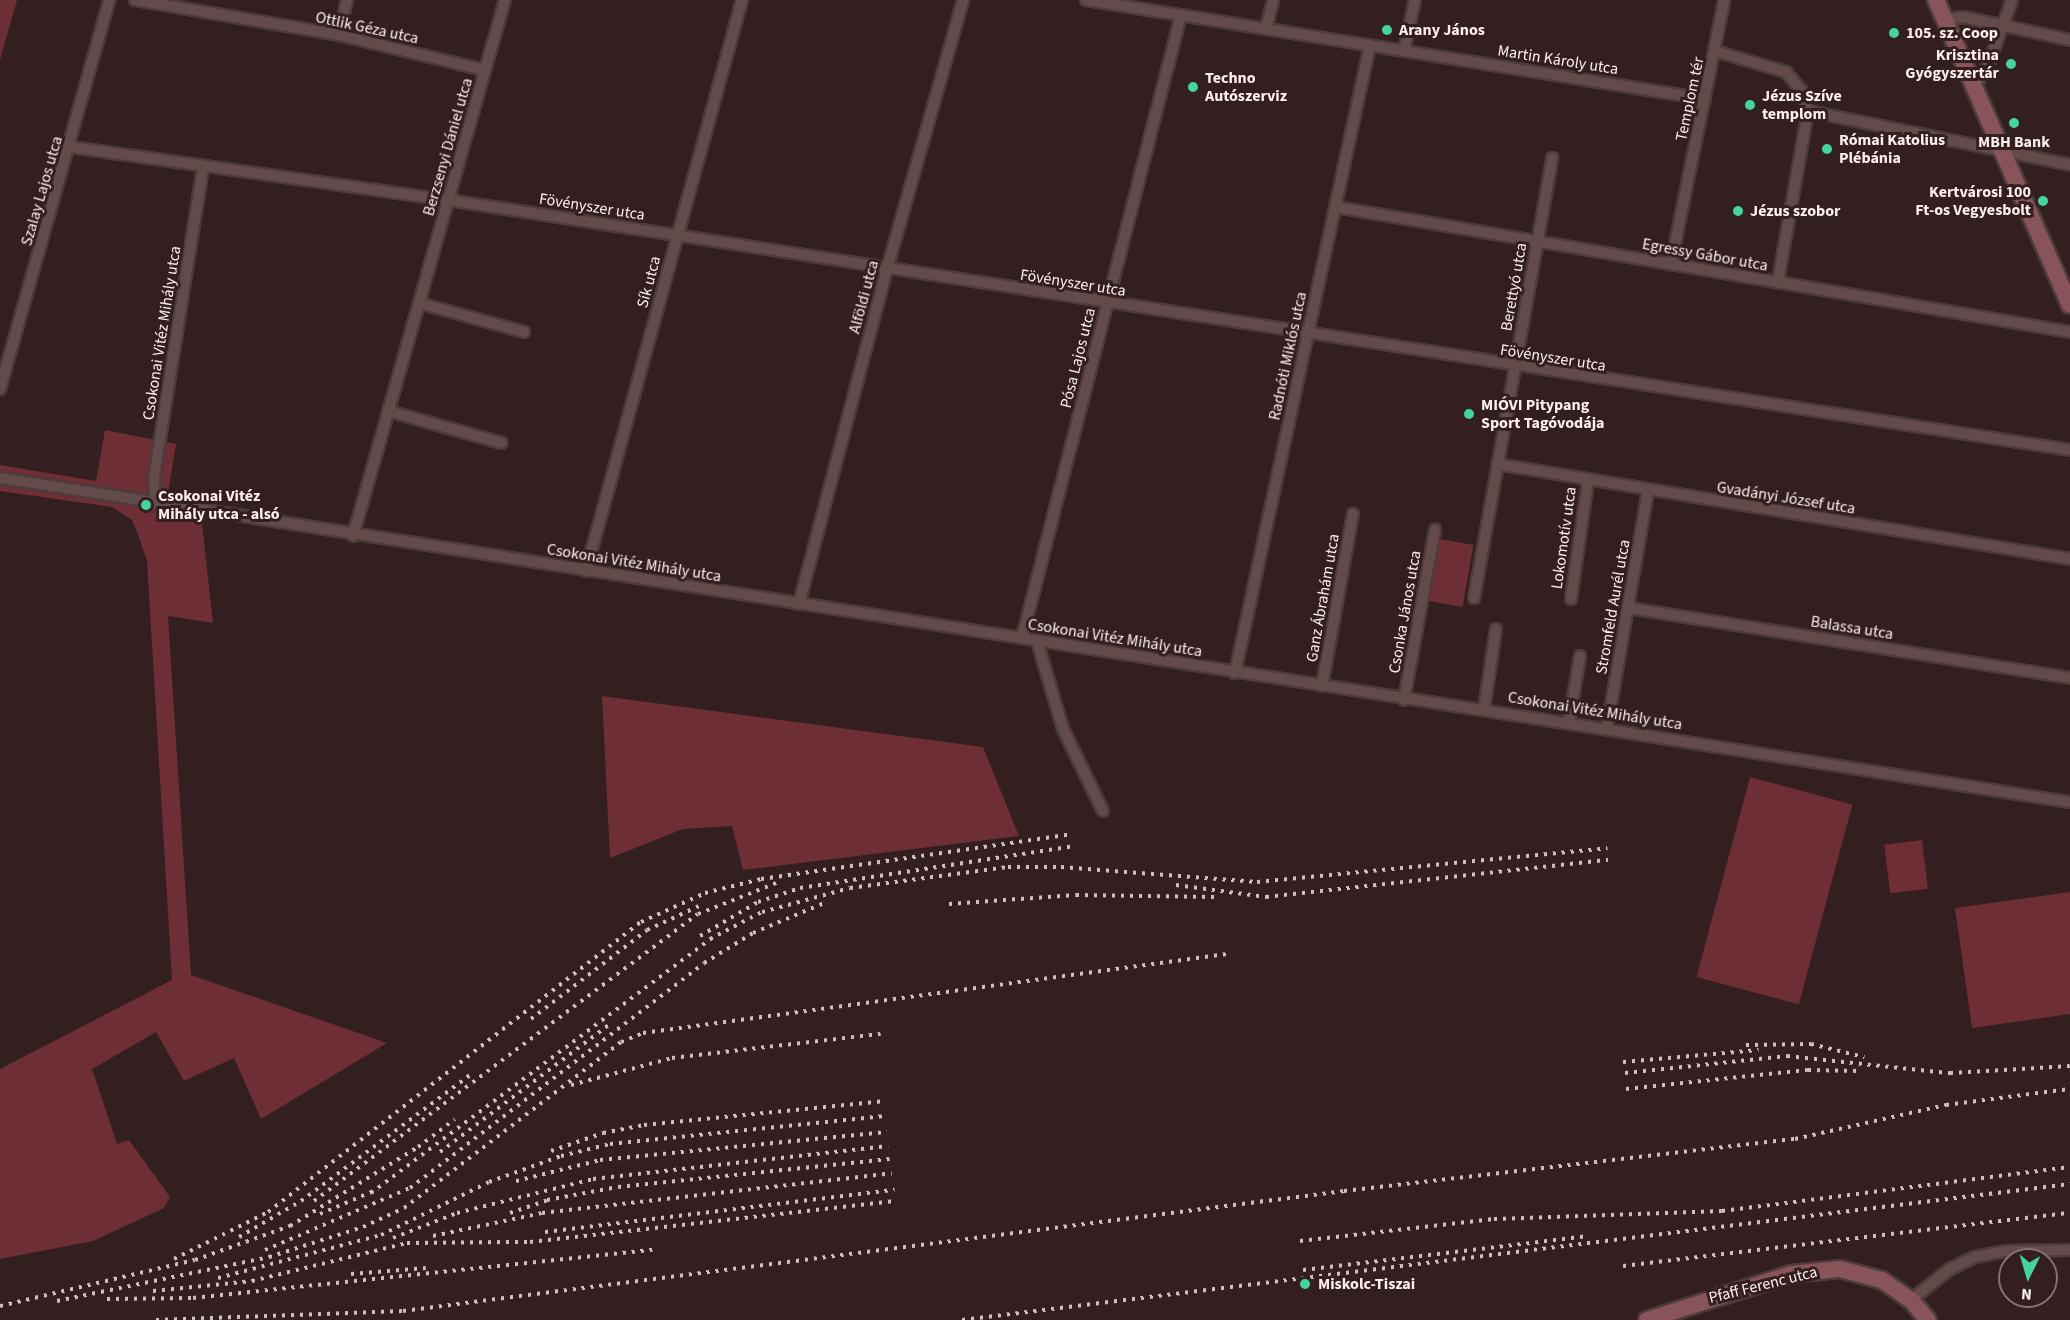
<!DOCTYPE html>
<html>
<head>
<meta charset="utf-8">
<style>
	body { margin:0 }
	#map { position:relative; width:2070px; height:1320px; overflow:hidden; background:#331e20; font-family:"Source Sans 3",sans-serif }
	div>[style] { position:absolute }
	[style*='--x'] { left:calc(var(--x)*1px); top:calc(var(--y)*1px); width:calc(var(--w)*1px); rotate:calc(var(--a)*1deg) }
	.green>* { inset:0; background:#6d2e36; transform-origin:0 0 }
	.roads { filter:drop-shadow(2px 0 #4c3b3c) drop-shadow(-2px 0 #4c3b3c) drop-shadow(0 2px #4c3b3c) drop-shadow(0 -2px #4c3b3c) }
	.street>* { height:10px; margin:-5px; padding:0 5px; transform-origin:5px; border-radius:5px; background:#634b4c }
	.secondary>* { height:16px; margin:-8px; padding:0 8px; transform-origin:8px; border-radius:8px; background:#885459 }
	.rail>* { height:4px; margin-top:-2px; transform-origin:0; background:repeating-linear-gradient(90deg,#d0bfc0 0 3px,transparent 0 9px) }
	.dots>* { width:16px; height:16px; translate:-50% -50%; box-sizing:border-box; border:3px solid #331e20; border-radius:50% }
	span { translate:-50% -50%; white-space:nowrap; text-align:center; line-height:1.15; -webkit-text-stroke:6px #331e20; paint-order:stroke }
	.street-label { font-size:16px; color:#feeeef }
	.poi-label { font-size:16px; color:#feeeef; font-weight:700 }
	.left { translate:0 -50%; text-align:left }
	.right { translate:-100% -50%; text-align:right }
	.north { position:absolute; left:1998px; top:1248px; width:60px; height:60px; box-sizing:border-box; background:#331e20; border:2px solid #847173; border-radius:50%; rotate:185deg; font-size:16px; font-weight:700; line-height:24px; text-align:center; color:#feeeef }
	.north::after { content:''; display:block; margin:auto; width:21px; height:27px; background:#45d49f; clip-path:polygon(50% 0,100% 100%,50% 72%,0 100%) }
</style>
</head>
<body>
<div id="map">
	<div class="green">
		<i style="clip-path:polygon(0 0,17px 0,0 60px)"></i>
		<i style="clip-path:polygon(105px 430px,176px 444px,167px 499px,200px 505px,213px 623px,168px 616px,191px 975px,387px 1043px,261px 1119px,234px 1058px,184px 1081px,156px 1032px,92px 1069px,117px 1144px,129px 1140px,170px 1197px,164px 1208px,93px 1241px,0 1259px,0 1069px,172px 980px,147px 561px,140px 540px,132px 520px,112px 507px,0 491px,0 465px,96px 481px)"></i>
		<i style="left:1440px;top:539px;width:34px;height:63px;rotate:10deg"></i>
		<i style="clip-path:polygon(602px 696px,983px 747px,1019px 836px,743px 870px,732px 826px,683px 829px,610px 858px)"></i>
		<i style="left:1750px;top:777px;width:106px;height:207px;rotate:15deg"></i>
		<i style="left:1922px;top:840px;width:49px;height:38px;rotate:83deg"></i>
		<i style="clip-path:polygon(2070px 892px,2070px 1014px,1972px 1028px,1955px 908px)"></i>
	</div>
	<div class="roads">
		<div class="street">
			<i style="--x:135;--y:0;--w:207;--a:9.7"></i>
			<i style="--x:339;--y:35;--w:150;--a:13.5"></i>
			<i style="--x:1086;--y:0;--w:627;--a:9.09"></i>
			<i style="--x:1946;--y:20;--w:17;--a:-10"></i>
			<i style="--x:1963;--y:17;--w:109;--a:12.1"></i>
			<i style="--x:1266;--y:29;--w:30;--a:-76"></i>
			<i style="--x:339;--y:35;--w:36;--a:-77"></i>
			<i style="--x:1404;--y:51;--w:52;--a:-77.8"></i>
			<i style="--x:1715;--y:51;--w:74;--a:16.5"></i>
			<i style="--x:1786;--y:72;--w:25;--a:50"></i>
			<i style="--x:1802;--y:91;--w:21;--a:73"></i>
			<i style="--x:1808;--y:111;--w:174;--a:100"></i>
			<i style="--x:1975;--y:85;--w:21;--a:-55"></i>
			<i style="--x:1987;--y:68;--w:72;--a:-69.8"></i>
			<i style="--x:1808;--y:111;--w:268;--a:11.6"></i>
			<i style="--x:70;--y:147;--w:382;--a:8"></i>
			<i style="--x:448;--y:200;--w:1641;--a:8.76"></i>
			<i style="--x:1336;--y:207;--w:745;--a:9.66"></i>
			<i style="--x:1671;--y:264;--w:269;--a:-78.6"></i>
			<i style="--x:419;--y:303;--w:109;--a:15.4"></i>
			<i style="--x:0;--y:389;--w:404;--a:-74.3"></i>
			<i style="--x:388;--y:411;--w:118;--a:15.7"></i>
			<i style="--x:1497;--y:464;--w:581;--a:9.41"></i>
			<i style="--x:0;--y:478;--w:2095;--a:8.9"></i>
			<i style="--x:155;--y:504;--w:27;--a:-92"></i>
			<i style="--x:154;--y:477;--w:314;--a:-81"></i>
			<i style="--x:353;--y:536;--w:557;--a:-74.17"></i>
			<i style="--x:586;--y:571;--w:592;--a:-74.72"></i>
			<i style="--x:1474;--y:598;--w:447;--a:-79.9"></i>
			<i style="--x:1571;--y:599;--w:119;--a:-81.8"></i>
			<i style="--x:799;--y:604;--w:346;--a:-75.3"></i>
			<i style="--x:887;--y:269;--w:280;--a:-74.2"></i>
			<i style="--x:1629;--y:608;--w:447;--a:9"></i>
			<i style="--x:1022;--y:638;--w:643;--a:-75.68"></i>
			<i style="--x:1037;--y:641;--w:92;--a:73.5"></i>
			<i style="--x:1063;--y:729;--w:91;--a:64"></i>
			<i style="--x:1235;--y:673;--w:642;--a:-77.87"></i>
			<i style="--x:1322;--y:686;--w:175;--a:-79.8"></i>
			<i style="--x:1404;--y:700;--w:173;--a:-79.7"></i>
			<i style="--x:1484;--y:709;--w:81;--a:-81.5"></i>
			<i style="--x:1569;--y:722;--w:67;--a:-80.5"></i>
			<i style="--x:1607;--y:728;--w:242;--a:-80.2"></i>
			<i style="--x:1911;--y:1300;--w:50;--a:-38.5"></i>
			<i style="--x:1950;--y:1269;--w:28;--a:-26"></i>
			<i style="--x:1975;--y:1257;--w:32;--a:-11"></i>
			<i style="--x:2006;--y:1251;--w:64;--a:-0.9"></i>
		</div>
		<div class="secondary">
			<i style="--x:1936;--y:0;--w:333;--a:66.3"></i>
			<i style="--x:1647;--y:1320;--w:151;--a:-17.7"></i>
			<i style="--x:1791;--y:1274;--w:49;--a:-5.8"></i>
			<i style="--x:1840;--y:1269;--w:43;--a:14.7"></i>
			<i style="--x:1882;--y:1280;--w:35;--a:35"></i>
			<i style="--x:1911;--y:1300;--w:26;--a:50"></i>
		</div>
	</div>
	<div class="rail">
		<i style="--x:1176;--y:885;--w:91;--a:7.6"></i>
		<i style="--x:1266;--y:897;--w:344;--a:-6.2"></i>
		<i style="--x:949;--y:904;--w:127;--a:-4.1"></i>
		<i style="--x:1076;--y:895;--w:139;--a:0.8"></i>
		<i style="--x:700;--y:936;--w:67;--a:-30.4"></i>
		<i style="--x:758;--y:902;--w:44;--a:-18.4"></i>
		<i style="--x:800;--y:888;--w:278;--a:-8.7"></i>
		<i style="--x:531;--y:1019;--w:146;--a:-37.5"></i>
		<i style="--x:647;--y:930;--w:57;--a:-24.8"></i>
		<i style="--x:1746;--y:1045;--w:65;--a:-0.9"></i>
		<i style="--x:1811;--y:1044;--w:55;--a:13.8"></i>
		<i style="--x:1623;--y:1062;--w:136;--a:-5.1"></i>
		<i style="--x:1625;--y:1073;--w:163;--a:-6"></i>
		<i style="--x:1787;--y:1056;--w:164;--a:6"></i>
		<i style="--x:1950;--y:1073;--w:120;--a:-3.3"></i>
		<i style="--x:571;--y:1085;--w:105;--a:-15"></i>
		<i style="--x:672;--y:1058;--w:210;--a:-6.6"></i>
		<i style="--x:1626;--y:1089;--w:183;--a:-6"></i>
		<i style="--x:1808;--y:1070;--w:52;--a:1.1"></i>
		<i style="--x:551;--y:1151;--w:55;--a:-19.1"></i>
		<i style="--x:603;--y:1133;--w:42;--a:-11"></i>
		<i style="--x:644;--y:1125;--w:240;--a:-5.7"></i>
		<i style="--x:440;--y:1152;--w:213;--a:-37"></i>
		<i style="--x:516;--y:1181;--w:87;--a:-14"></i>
		<i style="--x:600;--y:1160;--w:288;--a:-5.6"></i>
		<i style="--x:371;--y:1193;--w:424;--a:-36.8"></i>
		<i style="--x:710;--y:939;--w:59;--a:-27.4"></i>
		<i style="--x:762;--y:912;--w:91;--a:-15.3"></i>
		<i style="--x:850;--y:888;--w:159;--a:-7.6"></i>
		<i style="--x:1008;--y:867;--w:53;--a:0"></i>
		<i style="--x:1061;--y:867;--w:197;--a:4.4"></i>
		<i style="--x:1257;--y:882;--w:352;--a:-5.5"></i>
		<i style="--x:314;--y:1201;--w:479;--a:-36.8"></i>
		<i style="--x:698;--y:914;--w:87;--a:-21.6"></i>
		<i style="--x:510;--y:1213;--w:39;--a:-19"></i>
		<i style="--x:547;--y:1200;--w:72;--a:-10.4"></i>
		<i style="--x:618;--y:1187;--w:273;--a:-5.9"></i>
		<i style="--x:320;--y:1214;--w:63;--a:-23.3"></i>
		<i style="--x:545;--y:1232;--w:352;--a:-6.9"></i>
		<i style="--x:433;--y:1236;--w:111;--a:-11.9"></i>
		<i style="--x:542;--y:1213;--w:352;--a:-6.5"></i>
		<i style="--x:239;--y:1237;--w:72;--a:-30.1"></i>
		<i style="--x:301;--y:1201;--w:211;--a:-36.7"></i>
		<i style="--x:393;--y:1238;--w:69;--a:-21.3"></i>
		<i style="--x:457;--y:1213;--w:140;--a:-14"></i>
		<i style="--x:593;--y:1179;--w:297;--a:-6.4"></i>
		<i style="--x:1300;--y:1241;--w:195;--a:-6.5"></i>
		<i style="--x:1494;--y:1219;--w:228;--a:-2"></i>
		<i style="--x:1722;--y:1211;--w:351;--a:-7.2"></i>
		<i style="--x:265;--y:1250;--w:158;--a:-23.2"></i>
		<i style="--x:410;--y:1188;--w:370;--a:-37.4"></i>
		<i style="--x:704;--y:963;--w:57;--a:-31.5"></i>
		<i style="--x:753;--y:933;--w:77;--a:-22.9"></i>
		<i style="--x:174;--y:1259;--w:105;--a:-26.6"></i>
		<i style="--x:268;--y:1212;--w:472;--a:-37.9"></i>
		<i style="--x:641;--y:922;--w:70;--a:-24.4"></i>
		<i style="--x:705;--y:893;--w:58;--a:-14"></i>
		<i style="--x:761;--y:879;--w:315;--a:-8.2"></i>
		<i style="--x:1623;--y:1266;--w:450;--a:-6.8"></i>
		<i style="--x:1303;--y:1270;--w:287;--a:-6.8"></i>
		<i style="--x:351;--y:1274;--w:75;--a:-4.6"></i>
		<i style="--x:218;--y:1278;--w:169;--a:-14.8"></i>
		<i style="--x:381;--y:1235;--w:120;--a:-26.1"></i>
		<i style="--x:489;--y:1182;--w:77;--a:-19.9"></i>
		<i style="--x:561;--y:1156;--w:50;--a:-13.8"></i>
		<i style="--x:610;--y:1144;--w:276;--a:-5.8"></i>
		<i style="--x:153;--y:1291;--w:100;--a:-5.8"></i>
		<i style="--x:252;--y:1281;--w:160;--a:-13.8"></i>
		<i style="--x:407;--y:1243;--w:123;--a:-0.5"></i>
		<i style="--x:530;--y:1242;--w:367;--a:-6.4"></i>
		<i style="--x:107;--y:1299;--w:86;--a:-0.7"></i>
		<i style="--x:193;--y:1298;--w:462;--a:-6"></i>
		<i style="--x:57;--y:1301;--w:217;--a:-11.7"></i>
		<i style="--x:269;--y:1257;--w:99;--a:-17.7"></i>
		<i style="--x:363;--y:1227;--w:45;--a:-24.9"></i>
		<i style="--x:404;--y:1208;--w:273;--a:-37.4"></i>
		<i style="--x:621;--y:1042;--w:24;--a:-22"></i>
		<i style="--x:643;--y:1033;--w:589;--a:-7.7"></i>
		<i style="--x:0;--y:1306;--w:200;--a:-13.3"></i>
		<i style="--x:195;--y:1260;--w:101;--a:-19.7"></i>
		<i style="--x:290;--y:1226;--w:150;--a:-31.7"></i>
		<i style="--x:418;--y:1147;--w:46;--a:-37.1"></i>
		<i style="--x:156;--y:1320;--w:247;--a:-2.1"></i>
		<i style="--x:403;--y:1311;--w:949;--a:-7.27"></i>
		<i style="--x:1344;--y:1191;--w:454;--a:-6.6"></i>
		<i style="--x:1795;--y:1139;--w:155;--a:-12.7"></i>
		<i style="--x:1946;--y:1105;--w:125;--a:-7.4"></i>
		<i style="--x:962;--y:1320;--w:1116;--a:-7"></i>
	</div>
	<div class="dots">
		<i style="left:1387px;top:30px;background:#45d49f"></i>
		<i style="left:1894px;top:33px;background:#45d49f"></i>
		<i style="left:2011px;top:64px;background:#45d49f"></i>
		<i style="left:1193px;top:87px;background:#45d49f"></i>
		<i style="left:1750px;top:105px;background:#45d49f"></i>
		<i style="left:2014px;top:123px;background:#45d49f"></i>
		<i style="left:1827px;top:149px;background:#45d49f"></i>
		<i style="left:2043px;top:201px;background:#45d49f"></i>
		<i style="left:1738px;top:211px;background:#45d49f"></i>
		<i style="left:1469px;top:414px;background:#45d49f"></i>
		<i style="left:146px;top:505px;background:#45d49f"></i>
		<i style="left:1305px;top:1284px;background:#45d49f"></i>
	</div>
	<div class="street-label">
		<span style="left:367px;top:28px;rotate:12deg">Ottlik Géza utca</span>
		<span style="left:1558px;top:60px;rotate:9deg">Martin Károly utca</span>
		<span style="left:1690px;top:99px;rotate:-78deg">Templom tér</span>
		<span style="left:448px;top:147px;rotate:-74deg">Berzsenyi Dániel utca</span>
		<span style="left:42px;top:191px;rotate:-74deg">Szalay Lajos utca</span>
		<span style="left:592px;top:207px;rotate:9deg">Fövényszer utca</span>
		<span style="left:1705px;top:255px;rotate:10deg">Egressy Gábor utca</span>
		<span style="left:649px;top:282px;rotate:-75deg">Sík utca</span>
		<span style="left:1073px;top:283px;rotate:9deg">Fövényszer utca</span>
		<span style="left:1514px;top:287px;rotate:-80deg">Berettyó utca</span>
		<span style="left:864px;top:297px;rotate:-75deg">Alföldi utca</span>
		<span style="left:162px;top:333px;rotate:-81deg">Csokonai Vitéz Mihály utca</span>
		<span style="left:1288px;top:356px;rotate:-78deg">Radnóti Miklós utca</span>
		<span style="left:1078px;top:358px;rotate:-76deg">Pósa Lajos utca</span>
		<span style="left:1553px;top:358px;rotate:9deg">Fövényszer utca</span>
		<span style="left:1786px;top:498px;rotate:9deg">Gvadányi József utca</span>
		<span style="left:1564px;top:538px;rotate:-82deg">Lokomotív utca</span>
		<span style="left:634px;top:563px;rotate:9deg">Csokonai Vitéz Mihály utca</span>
		<span style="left:1323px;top:598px;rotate:-80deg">Ganz Ábrahám utca</span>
		<span style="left:1613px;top:607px;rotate:-80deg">Stromfeld Aurél utca</span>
		<span style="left:1405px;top:612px;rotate:-80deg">Csonka János utca</span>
		<span style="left:1852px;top:628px;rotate:9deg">Balassa utca</span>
		<span style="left:1115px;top:638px;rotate:9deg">Csokonai Vitéz Mihály utca</span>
		<span style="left:1595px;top:711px;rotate:9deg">Csokonai Vitéz Mihály utca</span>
		<span style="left:1763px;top:1285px;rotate:-14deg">Pfaff Ferenc utca</span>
	</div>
	<div class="poi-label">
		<span class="left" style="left:1399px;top:30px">Arany János</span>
		<span class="left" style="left:1906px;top:33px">105. sz. Coop</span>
		<span class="right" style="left:1999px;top:64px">Krisztina<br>Gyógyszertár</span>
		<span class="left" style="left:1205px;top:87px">Techno<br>Autószerviz</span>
		<span class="left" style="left:1762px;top:105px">Jézus Szíve<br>templom</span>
		<span class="left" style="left:1839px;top:149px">Római Katolius<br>Plébánia</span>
		<span style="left:2014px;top:142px">MBH Bank</span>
		<span class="right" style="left:2031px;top:201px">Kertvárosi 100<br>Ft-os Vegyesbolt</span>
		<span class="left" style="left:1750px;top:211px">Jézus szobor</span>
		<span class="left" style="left:1481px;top:414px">MIÓVI Pitypang<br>Sport Tagóvodája</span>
		<span class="left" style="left:158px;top:505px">Csokonai Vitéz<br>Mihály utca - alsó</span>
		<span class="left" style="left:1318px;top:1284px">Miskolc-Tiszai</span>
	</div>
	<div class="north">N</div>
</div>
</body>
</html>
